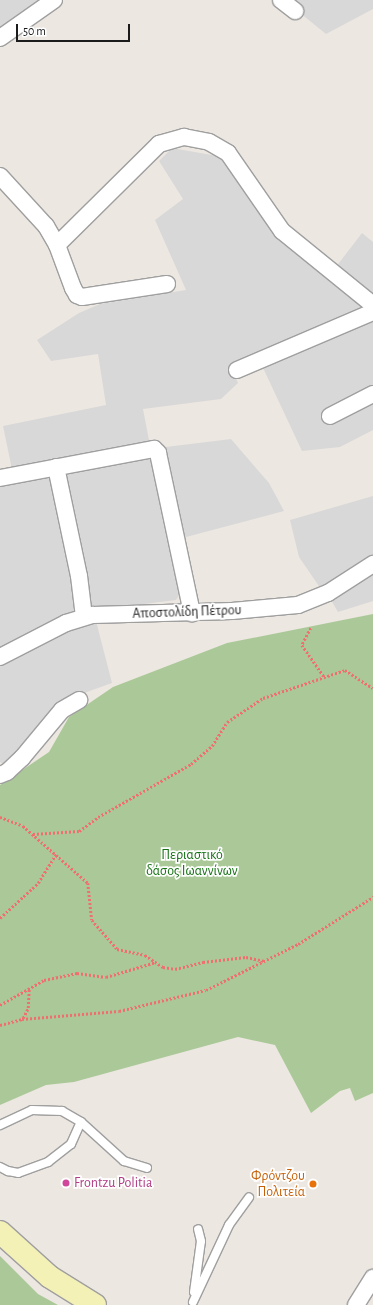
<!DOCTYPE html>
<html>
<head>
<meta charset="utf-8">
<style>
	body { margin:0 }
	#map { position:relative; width:373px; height:1305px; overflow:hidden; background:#ece7e1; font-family:"Alegreya Sans",sans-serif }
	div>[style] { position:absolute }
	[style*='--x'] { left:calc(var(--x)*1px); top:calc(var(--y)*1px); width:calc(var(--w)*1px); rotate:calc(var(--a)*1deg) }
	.residential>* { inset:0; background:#d9d8d8 }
	.forest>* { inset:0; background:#abc998 }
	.path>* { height:2.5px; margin-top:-1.25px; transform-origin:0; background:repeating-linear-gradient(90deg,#f06f6e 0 2px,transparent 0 4px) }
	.roads { filter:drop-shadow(1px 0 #9f9f9f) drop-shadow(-1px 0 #9f9f9f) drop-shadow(0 1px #9f9f9f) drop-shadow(0 -1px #9f9f9f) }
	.lane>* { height:8px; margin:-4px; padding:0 4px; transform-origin:4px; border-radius:4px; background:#fff }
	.street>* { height:16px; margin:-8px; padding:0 8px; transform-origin:8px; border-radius:8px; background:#fff }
	.secondary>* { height:22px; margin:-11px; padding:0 11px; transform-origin:11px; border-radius:11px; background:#f4f1b7 }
	.dots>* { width:11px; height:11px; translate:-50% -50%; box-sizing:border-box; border:2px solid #fff; border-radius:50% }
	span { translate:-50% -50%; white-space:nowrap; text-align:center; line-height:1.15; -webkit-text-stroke:3.5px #fff; paint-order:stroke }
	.street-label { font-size:14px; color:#1b1b1b }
	.park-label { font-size:14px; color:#137012 }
	.food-label { font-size:14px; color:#c56008 }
	.right { translate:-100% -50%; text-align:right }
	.hotel-label { font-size:14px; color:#b23c85 }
	.left { translate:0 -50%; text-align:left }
	.scale { position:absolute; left:16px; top:24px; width:114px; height:18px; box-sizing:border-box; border:2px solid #1b1b1b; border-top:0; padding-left:5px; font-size:12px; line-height:14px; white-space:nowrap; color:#1b1b1b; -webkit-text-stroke:3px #fff; paint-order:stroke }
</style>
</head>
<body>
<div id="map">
	<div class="residential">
		<i style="clip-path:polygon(0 0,42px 0,0 29px)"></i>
		<i style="clip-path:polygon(284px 0,373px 0,373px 9px,326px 34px)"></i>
		<i style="clip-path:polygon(172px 148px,223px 157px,329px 276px,362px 233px,373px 242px,373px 430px,340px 447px,302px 451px,257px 355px,231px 366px,238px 383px,221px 399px,143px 409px,152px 456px,167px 454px,166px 447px,231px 439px,269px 483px,284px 511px,171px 541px,181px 592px,176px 600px,79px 612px,96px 621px,112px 683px,84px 693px,61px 705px,6px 767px,0 762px,0 482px,14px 479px,3px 426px,106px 405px,98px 354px,51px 361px,37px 340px,79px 313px,100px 304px,186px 290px,155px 220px,183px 199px,159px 161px)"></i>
		<i style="clip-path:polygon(373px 496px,373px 557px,323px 592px,299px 557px,290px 520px)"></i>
		<i style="clip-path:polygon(373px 572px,373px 601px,338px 612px,331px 600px)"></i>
	</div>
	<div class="forest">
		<i style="clip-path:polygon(373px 614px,373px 1093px,355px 1101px,350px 1088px,340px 1091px,311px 1113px,275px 1045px,238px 1037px,74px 1082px,46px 1085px,0 1105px,0 785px,49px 752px,69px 717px,113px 687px,227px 643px)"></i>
		<i style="clip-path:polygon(0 1256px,38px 1294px,58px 1305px,0 1305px)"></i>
	</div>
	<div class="path">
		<i style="--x:311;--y:628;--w:19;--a:118"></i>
		<i style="--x:302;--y:645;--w:39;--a:55"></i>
		<i style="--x:0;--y:817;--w:25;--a:21"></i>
		<i style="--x:23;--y:826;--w:86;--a:41.2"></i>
		<i style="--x:88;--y:883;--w:37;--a:84"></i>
		<i style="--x:92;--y:920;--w:38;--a:49"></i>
		<i style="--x:117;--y:949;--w:29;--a:12"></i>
		<i style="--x:145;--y:955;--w:22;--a:34"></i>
		<i style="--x:163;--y:967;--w:12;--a:9"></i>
		<i style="--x:175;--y:969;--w:29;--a:-14"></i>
		<i style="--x:203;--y:962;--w:43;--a:-6.6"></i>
		<i style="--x:246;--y:957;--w:19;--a:12"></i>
		<i style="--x:33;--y:834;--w:46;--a:-3.7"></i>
		<i style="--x:79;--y:831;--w:24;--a:-36"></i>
		<i style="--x:98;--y:817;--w:107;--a:-29.7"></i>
		<i style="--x:191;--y:764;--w:28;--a:-41"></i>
		<i style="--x:212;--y:746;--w:28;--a:-58"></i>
		<i style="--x:227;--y:722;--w:43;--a:-33.7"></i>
		<i style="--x:263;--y:698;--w:87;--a:-18.9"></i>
		<i style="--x:345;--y:670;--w:33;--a:33"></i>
		<i style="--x:0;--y:918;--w:52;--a:-42.6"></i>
		<i style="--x:38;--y:883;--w:34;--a:-58"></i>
		<i style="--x:0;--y:1005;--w:51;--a:-29.6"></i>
		<i style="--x:44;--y:980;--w:34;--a:-12"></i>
		<i style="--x:77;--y:973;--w:29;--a:8"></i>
		<i style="--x:106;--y:977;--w:52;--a:-16.7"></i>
		<i style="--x:23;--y:1018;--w:11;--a:-63"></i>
		<i style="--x:28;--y:1008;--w:19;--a:-87"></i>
		<i style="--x:0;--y:1025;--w:23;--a:-15"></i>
		<i style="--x:22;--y:1019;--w:97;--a:-4.7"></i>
		<i style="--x:119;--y:1011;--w:89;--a:-13.6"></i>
		<i style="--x:206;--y:990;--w:103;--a:-26.6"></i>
		<i style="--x:298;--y:944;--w:89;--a:-32.1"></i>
	</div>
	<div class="roads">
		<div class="lane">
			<i style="--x:0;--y:1125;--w:35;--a:-25"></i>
			<i style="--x:32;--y:1110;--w:30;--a:2"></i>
			<i style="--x:62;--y:1111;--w:22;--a:30"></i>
			<i style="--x:81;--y:1122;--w:58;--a:42.2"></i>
			<i style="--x:124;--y:1161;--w:24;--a:17"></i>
			<i style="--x:0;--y:1167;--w:9;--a:27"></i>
			<i style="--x:8;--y:1171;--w:10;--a:11"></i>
			<i style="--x:18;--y:1173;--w:32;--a:-20"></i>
			<i style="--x:48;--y:1162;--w:29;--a:-38"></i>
			<i style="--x:71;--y:1144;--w:24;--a:-66"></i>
			<i style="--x:194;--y:1292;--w:51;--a:-82.2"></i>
			<i style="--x:201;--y:1241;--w:12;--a:-104"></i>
			<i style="--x:193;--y:1302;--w:85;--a:-64.9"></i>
			<i style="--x:229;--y:1225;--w:34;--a:-54"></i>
		</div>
		<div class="street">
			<i style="--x:281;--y:0;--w:18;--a:38"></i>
			<i style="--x:0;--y:38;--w:66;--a:-35.1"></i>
			<i style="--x:0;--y:176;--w:68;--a:47.4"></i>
			<i style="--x:46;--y:226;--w:22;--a:60"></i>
			<i style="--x:57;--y:245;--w:144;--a:-44.7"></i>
			<i style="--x:159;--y:144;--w:26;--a:-16"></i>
			<i style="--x:184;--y:137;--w:25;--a:11"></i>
			<i style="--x:209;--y:142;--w:22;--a:30"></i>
			<i style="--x:228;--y:153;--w:95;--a:55.3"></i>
			<i style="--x:282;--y:231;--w:117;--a:39.1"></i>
			<i style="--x:57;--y:245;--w:46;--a:69.6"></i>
			<i style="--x:73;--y:288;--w:8;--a:60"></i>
			<i style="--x:77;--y:295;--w:5;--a:22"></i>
			<i style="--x:82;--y:297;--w:86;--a:-8.7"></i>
			<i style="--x:237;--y:370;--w:148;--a:-23.1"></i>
			<i style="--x:330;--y:416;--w:48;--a:-27.1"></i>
			<i style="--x:56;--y:467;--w:111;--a:78.1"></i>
			<i style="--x:79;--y:576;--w:41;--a:83"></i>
			<i style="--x:0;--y:478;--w:157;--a:-10.7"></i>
			<i style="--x:154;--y:449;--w:6;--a:45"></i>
			<i style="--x:158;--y:453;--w:164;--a:78"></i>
			<i style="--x:0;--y:657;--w:74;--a:-27.3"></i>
			<i style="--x:66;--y:623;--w:28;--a:-17"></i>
			<i style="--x:93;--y:615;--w:139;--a:-1.6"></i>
			<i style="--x:232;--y:611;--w:66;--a:-5.2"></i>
			<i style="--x:298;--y:605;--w:32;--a:-22"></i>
			<i style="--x:328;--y:593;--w:54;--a:-32.8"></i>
			<i style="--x:0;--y:775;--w:8;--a:-23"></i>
			<i style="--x:7;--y:772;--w:21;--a:-43"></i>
			<i style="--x:22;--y:758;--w:62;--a:-50.2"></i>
			<i style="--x:62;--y:710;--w:20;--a:-30"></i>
			<i style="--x:356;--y:1305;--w:32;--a:-58"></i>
		</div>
		<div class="secondary">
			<i style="--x:0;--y:1232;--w:67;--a:42"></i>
			<i style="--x:50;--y:1277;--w:53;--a:31.9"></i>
		</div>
	</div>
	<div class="dots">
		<i style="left:66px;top:1183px;background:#d1479c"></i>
		<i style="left:313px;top:1184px;background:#e8710a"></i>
	</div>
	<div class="street-label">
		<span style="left:187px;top:612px;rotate:-2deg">Αποστολίδη Πέτρου</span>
	</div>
	<div class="park-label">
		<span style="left:192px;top:863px">Περιαστικό<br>δάσος Ιωαννίνων</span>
	</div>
	<div class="food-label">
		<span class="right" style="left:305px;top:1184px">Φρόντζου<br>Πολιτεία</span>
	</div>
	<div class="hotel-label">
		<span class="left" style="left:74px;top:1183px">Frontzu Politia</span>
	</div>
	<div class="scale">50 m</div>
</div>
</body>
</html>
